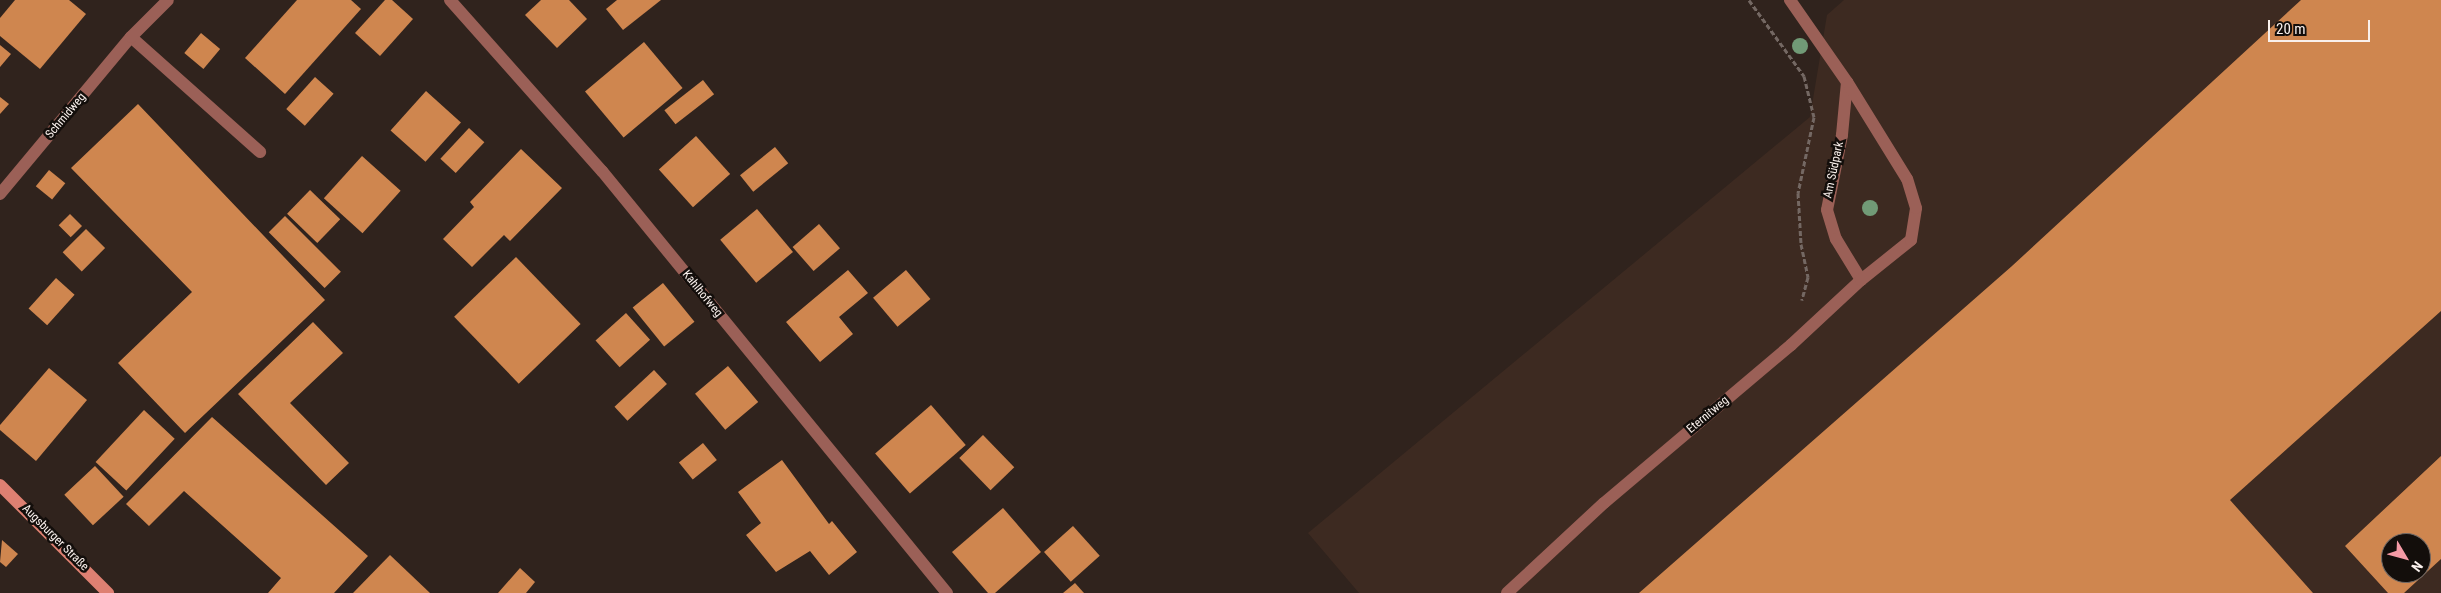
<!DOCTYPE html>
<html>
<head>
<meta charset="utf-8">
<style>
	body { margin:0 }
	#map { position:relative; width:2441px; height:593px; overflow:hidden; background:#30231d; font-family:"Roboto Condensed",sans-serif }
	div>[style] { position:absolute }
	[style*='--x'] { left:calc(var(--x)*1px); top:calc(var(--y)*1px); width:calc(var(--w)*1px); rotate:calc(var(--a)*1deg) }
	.built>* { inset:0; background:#3d2a21 }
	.building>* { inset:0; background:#cf864f; transform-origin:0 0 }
	.path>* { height:3px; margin-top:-1.5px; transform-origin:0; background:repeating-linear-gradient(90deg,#746863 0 5px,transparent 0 7.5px) }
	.minor>* { height:12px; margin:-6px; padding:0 6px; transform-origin:6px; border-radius:6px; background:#9b6057 }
	.secondary>* { height:12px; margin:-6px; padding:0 6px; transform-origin:6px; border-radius:6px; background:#de8072 }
	.trees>* { width:16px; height:16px; margin:-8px; border-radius:50%; background:#719a76 }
	span { translate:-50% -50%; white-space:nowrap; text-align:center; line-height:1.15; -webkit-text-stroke:5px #130e0b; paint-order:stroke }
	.street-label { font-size:12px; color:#f9f0ec }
	.north { position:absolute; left:2381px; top:533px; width:50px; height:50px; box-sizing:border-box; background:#130e0b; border:1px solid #6f6865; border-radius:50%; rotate:127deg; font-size:14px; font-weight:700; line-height:20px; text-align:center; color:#f9f0ec }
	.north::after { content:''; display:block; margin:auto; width:18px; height:22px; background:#f49aa5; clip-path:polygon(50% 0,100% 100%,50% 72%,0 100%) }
	.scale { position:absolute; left:2268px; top:20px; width:102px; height:22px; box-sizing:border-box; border:2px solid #f9f0ec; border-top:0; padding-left:6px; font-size:15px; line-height:18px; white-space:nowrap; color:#f9f0ec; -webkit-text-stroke:4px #130e0b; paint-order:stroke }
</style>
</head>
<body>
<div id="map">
	<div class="built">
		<i style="clip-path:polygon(evenodd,1844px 0,2441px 0,2441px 593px,1359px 593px,1308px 533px,1810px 117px,1827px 15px,1844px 0,2391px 543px,2421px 543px,2421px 573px,2391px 573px,2391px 543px)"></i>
	</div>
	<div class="building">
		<i style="clip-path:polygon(15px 0,69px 0,86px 14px,40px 69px,0 36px,0 18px)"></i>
		<i style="clip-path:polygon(297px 0,351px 0,361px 9px,285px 94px,245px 58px)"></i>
		<i style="clip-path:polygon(385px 0,392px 0,413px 19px,380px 56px,355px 33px)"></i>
		<i style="clip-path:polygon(541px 0,569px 0,587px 19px,557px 48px,525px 15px)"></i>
		<i style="clip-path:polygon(617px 0,661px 0,623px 30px,606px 9px)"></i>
		<i style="clip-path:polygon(2301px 0,2441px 0,2441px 311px,2230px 500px,2313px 593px,1639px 593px,2012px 266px)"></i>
		<i style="left:201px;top:33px;width:25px;height:26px;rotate:40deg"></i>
		<i style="left:644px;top:42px;width:60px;height:77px;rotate:50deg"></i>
		<i style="clip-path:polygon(0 45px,11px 54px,0 67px)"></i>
		<i style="left:315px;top:77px;width:25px;height:43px;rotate:42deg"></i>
		<i style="left:703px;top:80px;width:18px;height:49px;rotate:52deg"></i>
		<i style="left:426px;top:91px;width:47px;height:53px;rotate:42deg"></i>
		<i style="clip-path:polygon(0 97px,9px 104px,0 114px)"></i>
		<i style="clip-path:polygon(138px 104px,325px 300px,185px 433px,118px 363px,192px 292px,71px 168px)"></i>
		<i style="left:469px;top:128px;width:21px;height:42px;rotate:43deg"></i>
		<i style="left:696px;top:136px;width:51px;height:50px;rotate:48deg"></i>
		<i style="left:775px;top:147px;width:21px;height:45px;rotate:51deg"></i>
		<i style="clip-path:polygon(521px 149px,562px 188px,510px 241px,504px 235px,472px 267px,443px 239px,474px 207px,470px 202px)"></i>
		<i style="left:362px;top:156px;width:52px;height:57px;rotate:42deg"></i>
		<i style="left:49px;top:170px;width:21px;height:21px;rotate:39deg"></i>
		<i style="left:310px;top:190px;width:42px;height:33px;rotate:44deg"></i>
		<i style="left:757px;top:209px;width:56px;height:48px;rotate:50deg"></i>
		<i style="left:70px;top:214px;width:17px;height:16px;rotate:45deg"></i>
		<i style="left:285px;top:216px;width:79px;height:23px;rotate:45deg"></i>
		<i style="left:819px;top:224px;width:32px;height:35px;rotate:49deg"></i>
		<i style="left:86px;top:229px;width:27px;height:33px;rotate:45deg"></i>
		<i style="left:516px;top:257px;width:93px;height:86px;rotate:46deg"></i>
		<i style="clip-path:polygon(848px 270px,868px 293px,839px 317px,853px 334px,820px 362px,786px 322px)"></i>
		<i style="left:906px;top:270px;width:38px;height:43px;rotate:50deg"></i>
		<i style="left:56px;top:278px;width:25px;height:41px;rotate:42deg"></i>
		<i style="left:663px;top:283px;width:50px;height:39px;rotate:51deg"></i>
		<i style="left:626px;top:313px;width:36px;height:41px;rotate:48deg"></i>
		<i style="clip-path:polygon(313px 322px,343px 353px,290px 403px,349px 463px,326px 485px,238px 394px)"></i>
		<i style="left:728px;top:366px;width:47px;height:43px;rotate:50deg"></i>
		<i style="clip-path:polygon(49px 368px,87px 400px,36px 461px,0 430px,0 425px)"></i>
		<i style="left:654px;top:370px;width:19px;height:54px;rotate:47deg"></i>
		<i style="left:931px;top:405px;width:53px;height:74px;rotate:49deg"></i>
		<i style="left:144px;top:410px;width:42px;height:71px;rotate:43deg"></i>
		<i style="clip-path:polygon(212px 417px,368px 556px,334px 593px,268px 593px,281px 578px,184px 491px,149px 526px,126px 504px)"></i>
		<i style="left:983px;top:435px;width:45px;height:33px;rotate:46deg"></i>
		<i style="left:703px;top:443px;width:22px;height:31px;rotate:51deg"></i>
		<i style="clip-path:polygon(evenodd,2441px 456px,2441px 559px,2404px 593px,2388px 593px,2345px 546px,2441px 456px,2391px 543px,2421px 543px,2421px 573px,2391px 573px,2391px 543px)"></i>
		<i style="clip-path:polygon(782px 460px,829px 524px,832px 521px,857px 552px,829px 575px,810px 551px,776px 572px,746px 535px,761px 523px,738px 492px)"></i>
		<i style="left:95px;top:466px;width:42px;height:42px;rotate:47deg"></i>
		<i style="clip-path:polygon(1003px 508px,1041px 552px,995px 593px,988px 593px,952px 552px)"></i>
		<i style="left:1073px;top:526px;width:40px;height:39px;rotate:48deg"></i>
		<i style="clip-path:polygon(2px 540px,18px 554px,6px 567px,0 562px)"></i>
		<i style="clip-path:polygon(390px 555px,430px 593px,353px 593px)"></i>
		<i style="clip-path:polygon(520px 568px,535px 582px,526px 593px,498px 593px)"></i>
		<i style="clip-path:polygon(1075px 583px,1084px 593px,1063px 593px)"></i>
	</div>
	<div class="path">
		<i style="--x:1749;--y:0;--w:94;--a:54.1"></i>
		<i style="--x:1804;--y:76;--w:42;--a:76.3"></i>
		<i style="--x:1814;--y:117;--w:78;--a:101.9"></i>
		<i style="--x:1798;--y:193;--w:51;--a:86.6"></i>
		<i style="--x:1801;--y:244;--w:34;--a:78"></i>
		<i style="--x:1808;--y:277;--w:24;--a:105"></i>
	</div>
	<div class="minor">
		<i style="--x:450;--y:0;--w:229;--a:48.4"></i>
		<i style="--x:602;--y:171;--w:545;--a:50.73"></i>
		<i style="--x:131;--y:37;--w:173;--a:41.7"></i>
		<i style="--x:1847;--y:82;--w:53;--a:95.4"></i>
		<i style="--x:1842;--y:135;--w:76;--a:101.3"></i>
		<i style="--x:1827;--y:210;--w:30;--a:73"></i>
		<i style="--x:1836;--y:239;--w:48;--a:58.6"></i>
		<i style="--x:0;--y:194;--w:204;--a:-50.2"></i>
		<i style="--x:131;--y:37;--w:52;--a:-45"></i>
		<i style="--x:1507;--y:593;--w:132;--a:-42.9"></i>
		<i style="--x:1604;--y:503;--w:245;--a:-40.2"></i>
		<i style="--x:1791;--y:345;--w:96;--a:-42.9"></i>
		<i style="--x:1861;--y:280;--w:64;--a:-38.7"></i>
		<i style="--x:1911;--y:240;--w:32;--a:-81"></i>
		<i style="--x:1916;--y:208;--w:30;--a:-107"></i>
		<i style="--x:1907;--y:179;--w:114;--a:-121.7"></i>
		<i style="--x:1847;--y:82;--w:100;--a:-124.8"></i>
	</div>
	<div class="secondary">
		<i style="--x:0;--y:485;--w:153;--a:45"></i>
	</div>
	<div class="trees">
		<i style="left:1800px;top:46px"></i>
		<i style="left:1870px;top:208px"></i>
	</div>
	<div class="street-label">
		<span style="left:66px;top:116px;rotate:-50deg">Schmidweg</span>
		<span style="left:1834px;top:170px;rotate:-78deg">Am Südpark</span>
		<span style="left:702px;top:294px;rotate:51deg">Kahlhofweg</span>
		<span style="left:1708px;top:415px;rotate:-40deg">Eternitweg</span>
		<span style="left:55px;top:538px;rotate:45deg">Augsburger Straße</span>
	</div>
	<div class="north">N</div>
	<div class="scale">20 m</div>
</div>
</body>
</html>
